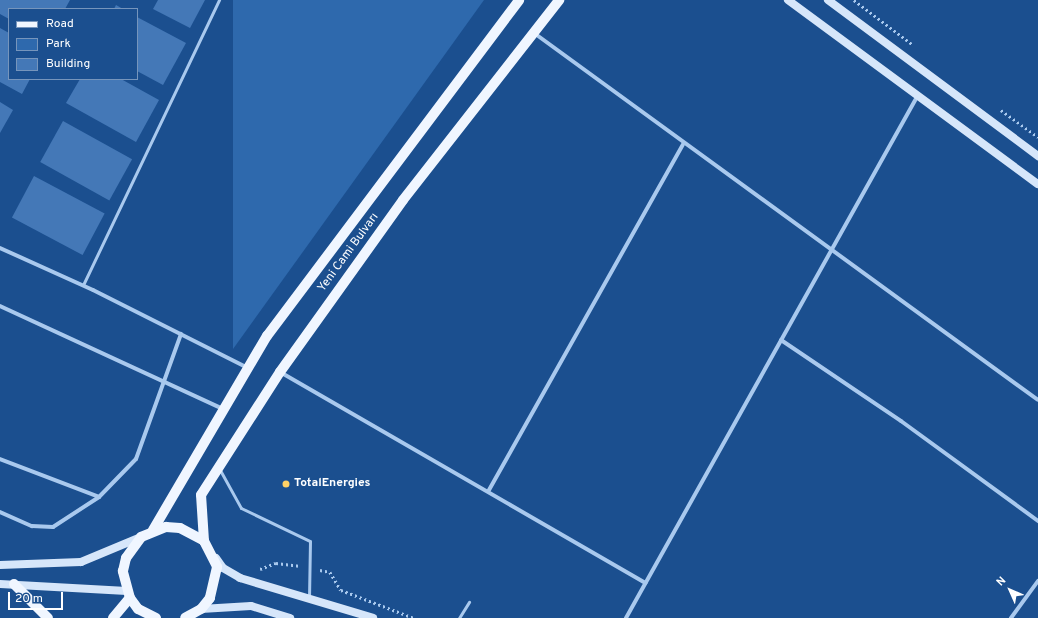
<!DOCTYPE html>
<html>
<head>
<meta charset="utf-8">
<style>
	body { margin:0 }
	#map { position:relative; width:1038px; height:618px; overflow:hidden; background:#1b4f8f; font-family:Overpass,sans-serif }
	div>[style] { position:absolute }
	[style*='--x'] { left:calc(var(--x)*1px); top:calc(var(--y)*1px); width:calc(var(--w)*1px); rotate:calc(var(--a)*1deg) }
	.green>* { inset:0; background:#2e69ad }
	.building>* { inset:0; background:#4478b7; transform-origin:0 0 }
	.path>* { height:2.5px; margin-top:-1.25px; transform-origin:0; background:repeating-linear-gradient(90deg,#a9c9ee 0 2px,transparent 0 5px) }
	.lane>* { height:3px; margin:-1.5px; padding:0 1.5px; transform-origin:1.5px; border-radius:1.5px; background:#a9c9ee }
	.street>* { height:4px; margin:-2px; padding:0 2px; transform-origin:2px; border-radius:2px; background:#a9c9ee }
	.secondary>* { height:8px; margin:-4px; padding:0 4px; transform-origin:4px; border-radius:4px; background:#d6e6fa }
	.primary>* { height:10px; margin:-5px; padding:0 5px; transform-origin:5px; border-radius:5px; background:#f0f6ff }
	.dots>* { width:11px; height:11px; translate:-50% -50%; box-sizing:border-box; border:2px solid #1b4f8f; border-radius:50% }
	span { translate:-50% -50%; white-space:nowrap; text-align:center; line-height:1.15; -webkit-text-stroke:3px #1b4f8f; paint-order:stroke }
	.street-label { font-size:12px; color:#fff }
	.poi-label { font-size:12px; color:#fff; font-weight:700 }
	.left { translate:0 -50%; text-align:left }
	.legend { position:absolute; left:8px; top:8px; width:130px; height:72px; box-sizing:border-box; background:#1b4f8f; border:1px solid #7695bc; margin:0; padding:5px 7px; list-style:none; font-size:12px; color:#fff }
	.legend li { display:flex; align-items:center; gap:8px; height:20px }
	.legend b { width:20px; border:1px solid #7695bc }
	.north { position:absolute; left:990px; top:570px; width:40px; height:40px; -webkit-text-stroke:3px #1b4f8f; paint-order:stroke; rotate:315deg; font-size:11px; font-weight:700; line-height:16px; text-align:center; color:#fff }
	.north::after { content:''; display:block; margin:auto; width:14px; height:18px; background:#fff; clip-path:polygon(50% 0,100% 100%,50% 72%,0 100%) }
	.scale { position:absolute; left:8px; top:592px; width:55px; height:18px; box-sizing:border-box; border:2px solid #fff; border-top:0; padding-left:5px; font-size:12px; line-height:14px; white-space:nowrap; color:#fff; -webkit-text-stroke:3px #1b4f8f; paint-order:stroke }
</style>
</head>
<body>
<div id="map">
	<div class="green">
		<i style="clip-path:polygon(233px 0,484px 0,233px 349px)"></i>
	</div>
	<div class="building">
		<i style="clip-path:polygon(0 0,70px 0,65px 9px,9px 9px,9px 19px,0 14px)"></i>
		<i style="clip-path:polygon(158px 0,205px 0,190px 28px,153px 9px)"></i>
		<i style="clip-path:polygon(116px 5px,123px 9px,114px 9px)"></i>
		<i style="clip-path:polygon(137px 17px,186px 43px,163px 85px,137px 71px)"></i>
		<i style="clip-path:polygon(0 28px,9px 33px,9px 79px,30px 79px,22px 94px,0 82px)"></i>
		<i style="clip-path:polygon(80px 79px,121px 79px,159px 100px,136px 142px,66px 103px)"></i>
		<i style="clip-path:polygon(0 102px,13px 110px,0 133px)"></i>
		<i style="left:63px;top:121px;width:79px;height:47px;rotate:29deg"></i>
		<i style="left:34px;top:176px;width:80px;height:47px;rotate:28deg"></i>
	</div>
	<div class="path">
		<i style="--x:854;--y:0;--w:73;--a:37.2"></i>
		<i style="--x:1001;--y:110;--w:46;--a:36.1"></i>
		<i style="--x:260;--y:569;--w:17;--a:-21"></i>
		<i style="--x:276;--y:563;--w:23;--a:7"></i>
		<i style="--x:320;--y:570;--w:10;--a:11"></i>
		<i style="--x:330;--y:572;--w:21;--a:59"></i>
		<i style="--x:341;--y:590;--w:78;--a:21"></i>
	</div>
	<div class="lane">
		<i style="--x:83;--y:285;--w:316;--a:-64.5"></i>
		<i style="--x:220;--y:470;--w:43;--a:61.1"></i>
		<i style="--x:241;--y:508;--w:76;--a:25.6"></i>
		<i style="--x:310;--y:541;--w:56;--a:91"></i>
		<i style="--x:459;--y:618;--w:19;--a:-58"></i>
	</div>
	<div class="street">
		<i style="--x:534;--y:33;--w:623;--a:36.06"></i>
		<i style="--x:0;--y:248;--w:102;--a:24.3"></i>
		<i style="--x:93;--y:290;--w:174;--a:26.7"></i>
		<i style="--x:0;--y:306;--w:246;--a:24.8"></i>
		<i style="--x:781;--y:340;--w:145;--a:34"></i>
		<i style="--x:901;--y:421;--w:170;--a:36.1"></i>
		<i style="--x:280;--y:372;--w:422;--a:30"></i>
		<i style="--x:0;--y:459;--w:106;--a:21"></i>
		<i style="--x:489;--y:490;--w:396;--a:-60.7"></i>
		<i style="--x:0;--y:512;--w:35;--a:24"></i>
		<i style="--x:32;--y:526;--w:21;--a:3"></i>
		<i style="--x:53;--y:527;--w:55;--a:-33.1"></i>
		<i style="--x:99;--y:497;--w:53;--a:-45.8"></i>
		<i style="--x:136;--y:459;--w:133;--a:-70.2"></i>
		<i style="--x:626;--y:618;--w:599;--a:-60.82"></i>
		<i style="--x:1011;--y:618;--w:46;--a:-53.9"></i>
	</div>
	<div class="secondary">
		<i style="--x:788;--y:0;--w:310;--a:36.4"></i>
		<i style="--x:828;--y:0;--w:262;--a:36.6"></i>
		<i style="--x:216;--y:558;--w:12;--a:55"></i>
		<i style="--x:223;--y:568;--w:20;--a:30"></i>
		<i style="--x:240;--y:578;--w:139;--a:16.7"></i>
		<i style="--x:0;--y:565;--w:81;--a:-2.1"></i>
		<i style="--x:81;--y:562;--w:65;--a:-22.6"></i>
		<i style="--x:0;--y:584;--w:127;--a:3.2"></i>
		<i style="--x:201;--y:609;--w:50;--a:-3.4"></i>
		<i style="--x:251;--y:606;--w:41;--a:17.1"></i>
	</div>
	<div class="primary">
		<i style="--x:153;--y:530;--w:225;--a:-59.6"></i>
		<i style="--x:267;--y:336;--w:420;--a:-53.1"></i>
		<i style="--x:204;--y:541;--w:46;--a:-93.7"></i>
		<i style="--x:201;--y:495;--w:146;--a:-57.3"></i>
		<i style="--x:280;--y:372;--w:211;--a:-54.4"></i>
		<i style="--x:403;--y:200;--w:254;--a:-52"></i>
		<i style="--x:14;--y:584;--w:48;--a:45"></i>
		<i style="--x:113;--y:618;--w:26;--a:-50"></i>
		<i style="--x:156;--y:618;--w:20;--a:-153"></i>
		<i style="--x:138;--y:609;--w:14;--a:-126"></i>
		<i style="--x:130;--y:598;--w:28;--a:-105"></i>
		<i style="--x:123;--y:571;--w:13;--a:-77"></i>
		<i style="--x:126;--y:558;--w:26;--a:-54"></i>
		<i style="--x:141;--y:537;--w:27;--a:-22"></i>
		<i style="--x:166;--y:527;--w:14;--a:4"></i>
		<i style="--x:180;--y:528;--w:27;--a:28"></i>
		<i style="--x:204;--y:541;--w:29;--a:63"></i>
		<i style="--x:217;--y:567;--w:32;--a:103"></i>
		<i style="--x:210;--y:598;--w:14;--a:129"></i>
		<i style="--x:201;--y:609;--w:18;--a:151"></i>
	</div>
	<div class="dots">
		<i style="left:286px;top:484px;background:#ffd166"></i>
	</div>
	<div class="street-label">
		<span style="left:349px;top:253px;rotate:-54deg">Yeni Cami Bulvarı</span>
	</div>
	<div class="poi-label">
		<span class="left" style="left:294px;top:484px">TotalEnergies</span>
	</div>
	<ul class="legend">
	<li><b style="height:5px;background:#f0f6ff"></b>Road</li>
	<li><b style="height:11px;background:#2e69ad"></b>Park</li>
	<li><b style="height:11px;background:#4478b7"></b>Building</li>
	</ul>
	<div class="north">N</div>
	<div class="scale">20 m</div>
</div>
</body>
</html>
